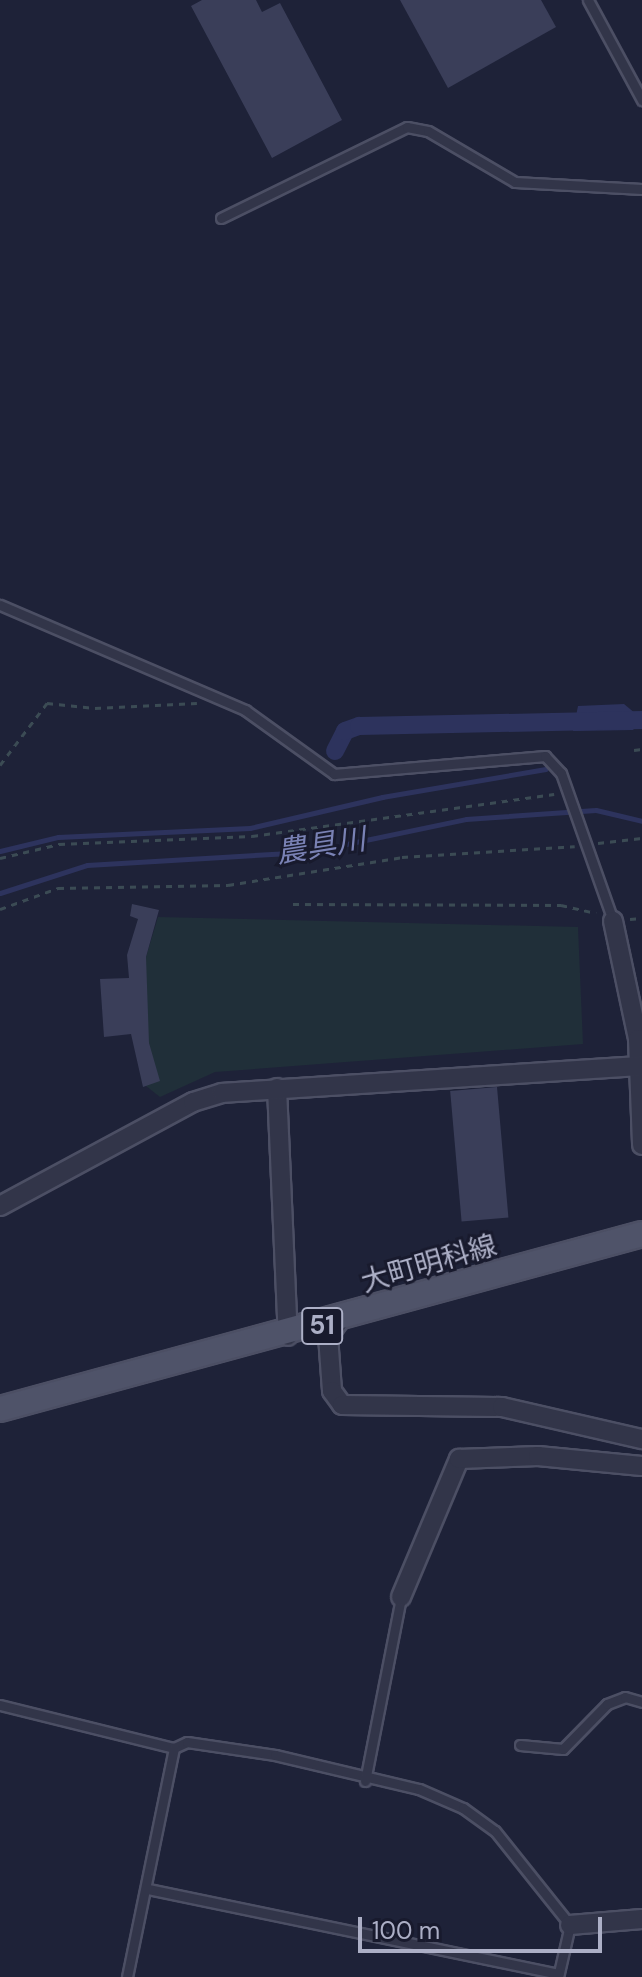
<!DOCTYPE html>
<html>
<head>
<meta charset="utf-8">
<style>
	body { margin:0 }
	#map { position:relative; width:642px; height:1977px; overflow:hidden; background:#1e2238; font-family:"DM Sans","Noto Sans JP",sans-serif }
	div>[style] { position:absolute }
	[style*='--x'] { left:calc(var(--x)*1px); top:calc(var(--y)*1px); width:calc(var(--w)*1px); rotate:calc(var(--a)*1deg) }
	.green>* { inset:0; background:#202f39 }
	.water>* { inset:0; background:#2d335d }
	.stream>* { height:5px; margin:-2.5px; padding:0 2.5px; transform-origin:2.5px; border-radius:2.5px; background:#2d335d }
	.canal>* { height:18px; margin:-9px; padding:0 9px; transform-origin:9px; border-radius:9px; background:#2d335d }
	.building>* { inset:0; background:#3a3e59; transform-origin:0 0 }
	.path>* { height:3px; margin-top:-1.5px; transform-origin:0; background:repeating-linear-gradient(90deg,#3b4b54 0 6px,transparent 0 12px) }
	.roads { filter:drop-shadow(2px 0 #4c4f64) drop-shadow(-2px 0 #4c4f64) drop-shadow(0 2px #4c4f64) drop-shadow(0 -2px #4c4f64) }
	.service>* { height:9px; margin:-4.5px; padding:0 4.5px; transform-origin:4.5px; border-radius:4.5px; background:#323549 }
	.minor>* { height:18px; margin:-9px; padding:0 9px; transform-origin:9px; border-radius:9px; background:#323549 }
	.primary>* { height:24px; margin:-12px; padding:0 12px; transform-origin:12px; border-radius:12px; background:#4f5369 }
	span { translate:-50% -50%; white-space:nowrap; text-align:center; line-height:1.15; -webkit-text-stroke:6px #181a2d; paint-order:stroke }
	.shield-label span { padding:2px 6px; background:#181a2d; border:2px solid; border-radius:6px; -webkit-text-stroke-width:0 }
	.shield-label { font-size:26px; color:#acafc6; font-weight:700 }
	.street-label { font-size:28px; color:#acafc6 }
	.water-label { font-size:30px; color:#7a82b5; font-style:italic }
	.scale { position:absolute; left:358px; top:1917px; width:244px; height:36px; box-sizing:border-box; border:4px solid #acafc6; border-top:0; padding-left:10px; font-size:24px; line-height:28px; white-space:nowrap; color:#acafc6; -webkit-text-stroke:6px #181a2d; paint-order:stroke }
</style>
</head>
<body>
<div id="map">
	<div class="green">
		<i style="clip-path:polygon(158px 917px,578px 927px,583px 1044px,215px 1072px,160px 1097px,146px 1086px,146px 957px)"></i>
	</div>
	<div class="water">
		<i style="clip-path:polygon(624px 704px,642px 719px,633px 730px,573px 731px,578px 706px)"></i>
	</div>
	<div class="stream">
		<i style="--x:0;--y:851;--w:60;--a:-13.6"></i>
		<i style="--x:58;--y:837;--w:192;--a:-2.7"></i>
		<i style="--x:250;--y:828;--w:136;--a:-13.2"></i>
		<i style="--x:382;--y:797;--w:166;--a:-9.7"></i>
		<i style="--x:0;--y:893;--w:91;--a:-17.8"></i>
		<i style="--x:87;--y:865;--w:221;--a:-3.4"></i>
		<i style="--x:308;--y:852;--w:161;--a:-11.8"></i>
		<i style="--x:466;--y:819;--w:130;--a:-4"></i>
		<i style="--x:596;--y:810;--w:47;--a:13.4"></i>
	</div>
	<div class="canal">
		<i style="--x:335;--y:751;--w:22;--a:-63"></i>
		<i style="--x:345;--y:731;--w:15;--a:-20"></i>
		<i style="--x:359;--y:726;--w:283;--a:-1.2"></i>
	</div>
	<div class="building">
		<i style="clip-path:polygon(202px 0,256px 0,262px 12px,280px 3px,342px 120px,272px 158px,191px 6px)"></i>
		<i style="clip-path:polygon(400px 0,541px 0,556px 27px,448px 88px)"></i>
		<i style="clip-path:polygon(132px 904px,159px 910px,146px 957px,149px 1043px,160px 1081px,143px 1087px,131px 1034px,104px 1037px,100px 979px,129px 978px,127px 955px,138px 919px,130px 916px)"></i>
		<i style="left:497px;top:1087px;width:131px;height:47px;rotate:85deg"></i>
	</div>
	<div class="path">
		<i style="--x:634;--y:750;--w:8;--a:-7"></i>
		<i style="--x:0;--y:765;--w:78;--a:-52.8"></i>
		<i style="--x:47;--y:703;--w:48;--a:5.9"></i>
		<i style="--x:95;--y:708;--w:102;--a:-2.8"></i>
		<i style="--x:598;--y:843;--w:44;--a:-6.5"></i>
		<i style="--x:0;--y:858;--w:61;--a:-13.3"></i>
		<i style="--x:59;--y:844;--w:193;--a:-2.4"></i>
		<i style="--x:252;--y:836;--w:305;--a:-7.9"></i>
		<i style="--x:293;--y:904;--w:268;--a:0.2"></i>
		<i style="--x:561;--y:905;--w:36;--a:13"></i>
		<i style="--x:0;--y:909;--w:62;--a:-19.9"></i>
		<i style="--x:58;--y:888;--w:170;--a:-1"></i>
		<i style="--x:228;--y:885;--w:176;--a:-9.1"></i>
		<i style="--x:402;--y:857;--w:173;--a:-3.6"></i>
		<i style="--x:630;--y:919;--w:12;--a:-5"></i>
	</div>
	<div class="roads">
		<div class="service">
			<i style="--x:588;--y:0;--w:114;--a:61.6"></i>
			<i style="--x:221;--y:218;--w:207;--a:-26.1"></i>
			<i style="--x:407;--y:127;--w:21;--a:11"></i>
			<i style="--x:428;--y:131;--w:101;--a:30.4"></i>
			<i style="--x:515;--y:182;--w:127;--a:3.2"></i>
			<i style="--x:0;--y:605;--w:267;--a:23.2"></i>
			<i style="--x:245;--y:710;--w:110;--a:35.7"></i>
			<i style="--x:334;--y:774;--w:212;--a:-4.9"></i>
			<i style="--x:545;--y:756;--w:23;--a:47"></i>
			<i style="--x:561;--y:773;--w:157;--a:70.6"></i>
			<i style="--x:0;--y:1705;--w:179;--a:13.9"></i>
			<i style="--x:174;--y:1748;--w:14;--a:-25"></i>
			<i style="--x:187;--y:1742;--w:89;--a:8.4"></i>
			<i style="--x:275;--y:1755;--w:148;--a:13.3"></i>
			<i style="--x:419;--y:1789;--w:48;--a:23.4"></i>
			<i style="--x:463;--y:1808;--w:39;--a:36"></i>
			<i style="--x:495;--y:1831;--w:120;--a:51.4"></i>
			<i style="--x:570;--y:1925;--w:53;--a:103"></i>
			<i style="--x:520;--y:1745;--w:43;--a:5.3"></i>
			<i style="--x:563;--y:1749;--w:63;--a:-45.6"></i>
			<i style="--x:607;--y:1704;--w:19;--a:-21"></i>
			<i style="--x:625;--y:1697;--w:18;--a:16"></i>
			<i style="--x:365;--y:1781;--w:187;--a:-78.9"></i>
			<i style="--x:148;--y:1889;--w:419;--a:11.7"></i>
			<i style="--x:127;--y:1977;--w:234;--a:-78.4"></i>
		</div>
		<div class="minor">
			<i style="--x:613;--y:921;--w:121;--a:78"></i>
			<i style="--x:638;--y:1039;--w:106;--a:87.8"></i>
			<i style="--x:277;--y:1088;--w:248;--a:87.5"></i>
			<i style="--x:0;--y:1206;--w:219;--a:-28.3"></i>
			<i style="--x:193;--y:1102;--w:30;--a:-17"></i>
			<i style="--x:222;--y:1093;--w:421;--a:-3.7"></i>
			<i style="--x:339;--y:1321;--w:19;--a:126"></i>
			<i style="--x:328;--y:1336;--w:55;--a:85.8"></i>
			<i style="--x:332;--y:1391;--w:17;--a:54"></i>
			<i style="--x:342;--y:1405;--w:160;--a:0.7"></i>
			<i style="--x:502;--y:1407;--w:144;--a:12.9"></i>
			<i style="--x:401;--y:1597;--w:150;--a:-67.2"></i>
			<i style="--x:459;--y:1459;--w:79;--a:-2.2"></i>
			<i style="--x:538;--y:1456;--w:104;--a:5.5"></i>
			<i style="--x:570;--y:1925;--w:72;--a:-4.8"></i>
		</div>
		<div class="primary">
			<i style="--x:0;--y:1409;--w:665;--a:-15.25"></i>
		</div>
	</div>
	<div class="shield-label">
		<span style="left:322px;top:1326px">51</span>
	</div>
	<div class="street-label">
		<span style="left:429px;top:1264px;rotate:-16deg">大町明科線</span>
	</div>
	<div class="water-label">
		<span style="left:321px;top:846px;rotate:-9deg">農具川</span>
	</div>
	<div class="scale">100 m</div>
</div>
</body>
</html>
